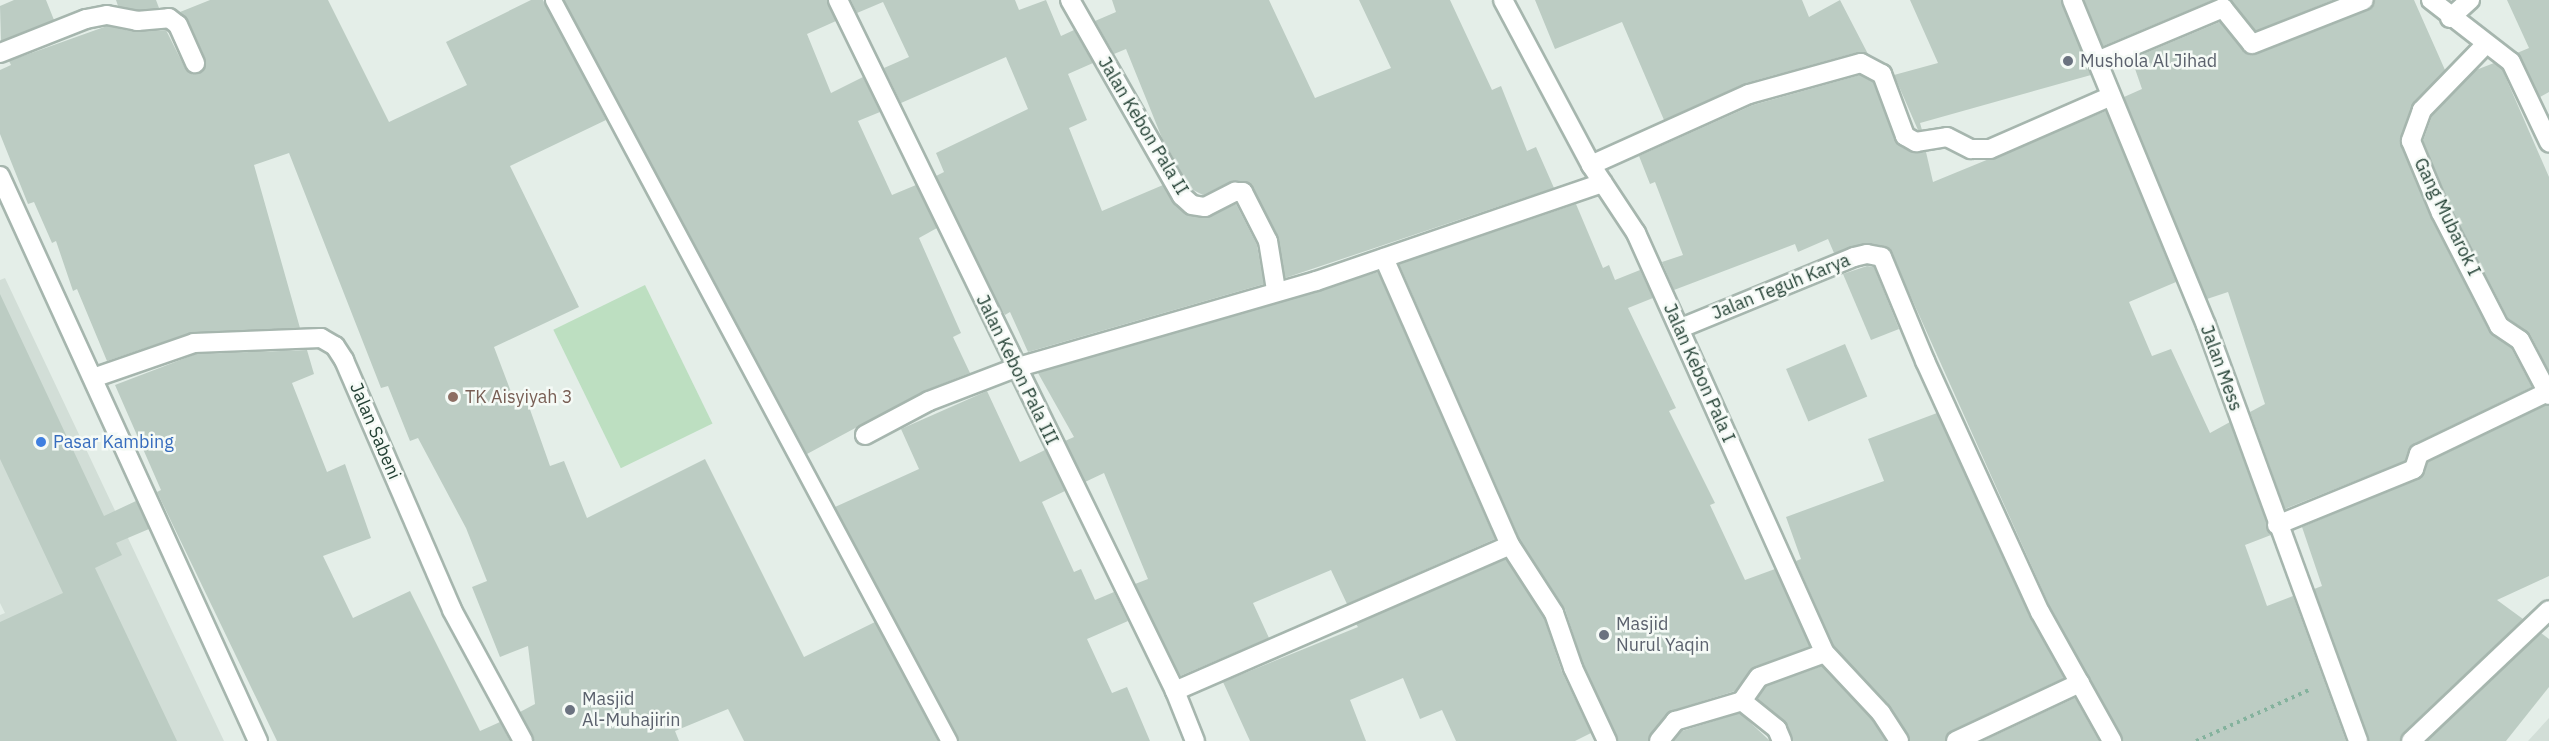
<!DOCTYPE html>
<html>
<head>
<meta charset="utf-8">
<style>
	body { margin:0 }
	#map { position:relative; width:2549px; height:741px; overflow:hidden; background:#e4eee8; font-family:"IBM Plex Sans",sans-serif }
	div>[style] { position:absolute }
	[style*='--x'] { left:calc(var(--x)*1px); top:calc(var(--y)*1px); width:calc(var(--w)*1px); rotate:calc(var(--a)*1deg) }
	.built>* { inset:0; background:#d2ded7 }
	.green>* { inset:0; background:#bddfc1; transform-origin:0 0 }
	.building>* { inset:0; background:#bcccc3; transform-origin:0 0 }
	.path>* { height:4px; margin-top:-2px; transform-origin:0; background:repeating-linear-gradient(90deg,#84b29d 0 3px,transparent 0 7.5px) }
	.roads { filter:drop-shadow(2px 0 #a6b6ae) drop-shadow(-2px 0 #a6b6ae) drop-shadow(0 2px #a6b6ae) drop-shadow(0 -2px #a6b6ae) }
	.service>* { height:15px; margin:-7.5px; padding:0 7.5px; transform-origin:7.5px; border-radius:7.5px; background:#fff }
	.minor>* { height:18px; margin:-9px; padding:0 9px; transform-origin:9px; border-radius:9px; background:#fff }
	.dots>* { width:16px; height:16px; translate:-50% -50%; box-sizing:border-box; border:3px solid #f5faf6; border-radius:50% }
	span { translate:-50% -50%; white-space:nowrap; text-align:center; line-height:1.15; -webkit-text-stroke:5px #f5faf6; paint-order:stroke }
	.worship-label { font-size:18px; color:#5b616d }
	.left { translate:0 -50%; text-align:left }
	.street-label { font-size:18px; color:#234034 }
	.education-label { font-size:18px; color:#785e54 }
	.shop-label { font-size:18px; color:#366cbe }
</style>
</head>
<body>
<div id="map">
	<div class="built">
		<i style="clip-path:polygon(5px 278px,224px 741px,0 741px,0 615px,5px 613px,0 603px,0 280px)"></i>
		<i style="clip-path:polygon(2549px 718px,2549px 741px,2528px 741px)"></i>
	</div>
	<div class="green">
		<i style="left:645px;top:285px;width:154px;height:102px;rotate:64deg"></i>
	</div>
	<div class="building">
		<i style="clip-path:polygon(14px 0,46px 0,54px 20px,1px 41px,0 6px)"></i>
		<i style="clip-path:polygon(116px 0,156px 0,159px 8px,138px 10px,118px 6px)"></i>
		<i style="clip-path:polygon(210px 0,328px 0,389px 122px,467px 85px,446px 42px,531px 0,543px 0,606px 120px,510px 166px,579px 307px,494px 347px,516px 405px,527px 401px,550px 466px,564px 461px,587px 518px,705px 459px,804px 657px,875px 622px,938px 741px,744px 741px,728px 709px,675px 731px,679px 741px,534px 741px,520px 712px,535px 704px,528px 646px,500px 657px,472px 587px,487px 581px,466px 528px,418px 438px,410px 441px,388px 386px,381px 388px,289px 153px,254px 165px,300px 328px,193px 332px,107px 361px,77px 289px,73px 291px,56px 241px,52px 243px,34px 202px,28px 204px,0 134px,0 70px,11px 65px,9px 61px,107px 26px,135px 32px,166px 30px,185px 68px,199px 73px,204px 69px,205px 58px,188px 20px,180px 12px)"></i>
		<i style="clip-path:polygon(564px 0,827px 0,836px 21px,807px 34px,831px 93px,863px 77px,880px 112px,858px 121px,892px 195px,916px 185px,937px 228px,919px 238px,961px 333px,953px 337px,970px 373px,924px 391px,807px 454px)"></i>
		<i style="clip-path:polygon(851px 0,1015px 0,1019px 10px,1046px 0,1061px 36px,1074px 30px,1093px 63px,1068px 74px,1087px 120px,1069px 128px,1102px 211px,1163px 185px,1174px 204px,1190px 216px,1209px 217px,1236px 204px,1257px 245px,1264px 284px,1028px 352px,1010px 312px,1005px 315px,1000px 307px,936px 176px,944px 172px,936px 153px,1028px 109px,1006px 57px,901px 103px,884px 68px,909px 57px,883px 2px,857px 13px)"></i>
		<i style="clip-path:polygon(1112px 0,1269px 0,1315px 98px,1391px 68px,1359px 0,1450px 0,1492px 90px,1501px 86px,1527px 151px,1536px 147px,1554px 188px,1285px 278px,1278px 236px,1249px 183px,1230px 182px,1203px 195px,1191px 189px,1162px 138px,1126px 49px,1114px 54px,1095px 21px,1116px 12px)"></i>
		<i style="clip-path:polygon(1535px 0,1802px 0,1809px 17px,1840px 0,1868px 54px,1858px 52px,1746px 83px,1664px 120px,1622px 22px,1555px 49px)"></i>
		<i style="clip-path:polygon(1910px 0,2061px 0,2091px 75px,1920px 123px,1922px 130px,1918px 130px,1894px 75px,1938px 63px)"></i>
		<i style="clip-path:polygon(2084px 0,2213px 0,2103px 46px)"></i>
		<i style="clip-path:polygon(2230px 0,2333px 0,2256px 31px)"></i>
		<i style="clip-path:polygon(2375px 0,2414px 0,2445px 70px,2412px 106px,2401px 145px,2431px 218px,2489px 331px,2511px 348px,2532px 387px,2414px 444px,2405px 461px,2285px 509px,2250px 412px,2265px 404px,2228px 292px,2207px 299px,2124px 97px,2142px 89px,2133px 63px,2112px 67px,2220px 22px,2244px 52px,2256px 54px,2368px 10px)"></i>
		<i style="clip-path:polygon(2507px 0,2549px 0,2549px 92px,2540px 97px,2517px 53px,2529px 48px)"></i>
		<i style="clip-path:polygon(2494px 63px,2502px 69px,2549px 177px,2549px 371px,2530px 334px,2508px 318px,2451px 208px,2423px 141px,2432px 116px,2476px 70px)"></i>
		<i style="clip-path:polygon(1860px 75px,1873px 82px,1899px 145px,1911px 152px,1926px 152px,1933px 182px,2106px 111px,2176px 282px,2129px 302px,2152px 356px,2171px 349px,2210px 433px,2230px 422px,2271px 535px,2245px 545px,2267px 606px,2293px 596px,2346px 741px,2123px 741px,2050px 607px,1889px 248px,1865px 243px,1834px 253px,1828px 239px,1798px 252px,1795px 244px,1674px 290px,1662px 262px,1683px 255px,1655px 182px,1650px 184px,1639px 156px,1753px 105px)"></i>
		<i style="clip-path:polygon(1576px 204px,1603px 268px,1609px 265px,1615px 280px,1640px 270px,1653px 298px,1628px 308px,1676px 408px,1669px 411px,1715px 503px,1710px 505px,1745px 580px,1775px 569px,1810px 647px,1755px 667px,1735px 691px,1671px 711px,1648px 741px,1618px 741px,1583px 664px,1565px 609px,1520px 540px,1399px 264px)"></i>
		<i style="clip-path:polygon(1867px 266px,1874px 267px,1899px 329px,1871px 340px,1843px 274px)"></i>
		<i style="clip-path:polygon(1378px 272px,1495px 539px,1347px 604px,1331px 570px,1253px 603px,1269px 638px,1180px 676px,1135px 584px,1148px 579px,1104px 473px,1085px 482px,1065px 441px,1074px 437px,1038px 373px)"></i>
		<i style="clip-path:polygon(0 294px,104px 516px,136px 501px,149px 529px,116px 543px,122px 555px,95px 568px,177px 741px,0 741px,0 622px,63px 593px,0 459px)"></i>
		<i style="left:1845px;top:344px;width:57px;height:64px;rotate:67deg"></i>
		<i style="clip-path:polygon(307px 350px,314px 374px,292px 383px,327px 472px,345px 464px,371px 538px,323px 556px,353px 618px,410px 591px,480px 731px,500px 722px,510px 741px,277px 741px,157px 492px,161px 490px,115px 385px,196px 354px)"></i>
		<i style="clip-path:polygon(987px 391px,1020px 462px,1045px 450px,1065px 491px,1042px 502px,1074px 572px,1081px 569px,1095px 600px,1114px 592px,1128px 621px,1087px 639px,1112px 693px,1127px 687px,1150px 741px,959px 741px,835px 507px,919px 469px,901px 429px)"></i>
		<i style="clip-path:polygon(2546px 405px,2549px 406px,2549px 576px,2497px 600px,2523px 619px,2403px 733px,2400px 741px,2369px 741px,2314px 589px,2322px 586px,2302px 527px,2418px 479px,2428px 462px)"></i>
		<i style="clip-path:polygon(1937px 413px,2030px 617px,2064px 678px,1951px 731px,1945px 741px,1910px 741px,1889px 705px,1834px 647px,1796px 561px,1801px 559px,1786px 517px,1884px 481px,1868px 439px)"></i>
		<i style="clip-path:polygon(1506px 559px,1544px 618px,1562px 672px,1591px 733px,1575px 741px,1456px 741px,1442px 710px,1420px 719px,1403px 678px,1350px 700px,1366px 741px,1250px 741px,1223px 682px,1358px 627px,1356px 624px)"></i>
		<i style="clip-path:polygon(2541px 633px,2549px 639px,2549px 687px,2506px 741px,2427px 741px)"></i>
		<i style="clip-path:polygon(1822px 666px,1872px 720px,1886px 741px,1793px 741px,1784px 721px,1757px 699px,1766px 686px)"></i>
		<i style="clip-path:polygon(2075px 698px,2099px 741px,1983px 741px)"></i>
		<i style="clip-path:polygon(1740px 713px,1770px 741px,1673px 741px,1682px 731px)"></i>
	</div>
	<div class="path">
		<i style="--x:2196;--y:741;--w:126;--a:-24.3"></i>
	</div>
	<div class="roads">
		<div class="service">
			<i style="--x:553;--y:0;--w:840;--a:61.88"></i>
		</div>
		<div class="minor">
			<i style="--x:838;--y:0;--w:769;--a:64"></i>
			<i style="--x:1175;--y:691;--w:54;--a:68.2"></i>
			<i style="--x:1070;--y:0;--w:226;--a:60.3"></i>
			<i style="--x:1182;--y:196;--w:13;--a:42"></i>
			<i style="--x:1192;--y:205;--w:13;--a:9"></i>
			<i style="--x:1205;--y:207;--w:34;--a:-27"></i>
			<i style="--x:1235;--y:192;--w:8;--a:0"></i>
			<i style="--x:1243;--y:192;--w:55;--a:63"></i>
			<i style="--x:1268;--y:241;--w:50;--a:80.7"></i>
			<i style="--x:1503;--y:0;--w:187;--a:61.9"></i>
			<i style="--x:1591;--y:165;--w:82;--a:56.5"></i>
			<i style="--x:1636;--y:233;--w:461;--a:65.8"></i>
			<i style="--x:1825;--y:653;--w:82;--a:47"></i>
			<i style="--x:1881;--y:713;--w:33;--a:57"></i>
			<i style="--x:2072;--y:0;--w:352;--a:67.6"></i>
			<i style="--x:2206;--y:325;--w:443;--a:69.9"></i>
			<i style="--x:2431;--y:0;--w:101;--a:37.8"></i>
			<i style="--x:2511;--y:62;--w:89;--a:64.6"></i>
			<i style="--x:2450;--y:18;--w:27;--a:-42"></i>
			<i style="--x:2485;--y:45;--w:91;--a:134.1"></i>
			<i style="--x:2422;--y:110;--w:33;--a:110"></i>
			<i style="--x:2411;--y:141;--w:78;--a:67.4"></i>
			<i style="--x:2441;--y:213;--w:127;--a:62.8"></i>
			<i style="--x:2499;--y:326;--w:25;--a:34"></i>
			<i style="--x:2520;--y:340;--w:62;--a:62.2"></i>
			<i style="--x:0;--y:53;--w:92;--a:-21.6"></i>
			<i style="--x:86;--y:19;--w:21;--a:-11"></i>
			<i style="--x:107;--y:15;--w:31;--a:11"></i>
			<i style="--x:137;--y:21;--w:32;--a:-5"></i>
			<i style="--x:169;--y:18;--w:11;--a:38"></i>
			<i style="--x:178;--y:25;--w:42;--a:65.9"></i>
			<i style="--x:2097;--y:61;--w:137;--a:-22.8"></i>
			<i style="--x:2223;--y:8;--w:46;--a:51.1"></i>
			<i style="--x:2252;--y:44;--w:120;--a:-21.4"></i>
			<i style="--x:1591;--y:165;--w:173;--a:-24.2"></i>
			<i style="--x:1749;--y:94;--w:116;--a:-15.5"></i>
			<i style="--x:1861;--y:63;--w:24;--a:28"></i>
			<i style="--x:1882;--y:74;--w:66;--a:69.6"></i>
			<i style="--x:1905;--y:136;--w:13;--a:29"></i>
			<i style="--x:1916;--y:142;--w:31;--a:-9"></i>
			<i style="--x:1947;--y:137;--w:27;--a:27"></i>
			<i style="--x:1971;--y:149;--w:19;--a:0"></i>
			<i style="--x:1990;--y:149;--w:130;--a:-23.6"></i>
			<i style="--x:0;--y:176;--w:621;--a:65.46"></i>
			<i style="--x:1384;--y:258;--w:313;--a:66.3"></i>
			<i style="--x:1510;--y:545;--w:81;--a:57.1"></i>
			<i style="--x:1554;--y:613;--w:58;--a:70.9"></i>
			<i style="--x:1573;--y:668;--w:81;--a:65"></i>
			<i style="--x:1681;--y:328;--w:187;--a:-22.3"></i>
			<i style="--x:1854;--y:257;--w:13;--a:-13"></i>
			<i style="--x:1867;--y:254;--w:15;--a:11"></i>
			<i style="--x:1882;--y:257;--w:113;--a:67.5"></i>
			<i style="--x:1925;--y:361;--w:276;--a:65.4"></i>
			<i style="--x:2040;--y:612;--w:148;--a:60.8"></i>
			<i style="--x:93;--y:378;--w:107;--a:-19.1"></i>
			<i style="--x:194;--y:343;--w:127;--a:-2.3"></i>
			<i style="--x:321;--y:338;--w:16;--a:30"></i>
			<i style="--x:335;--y:346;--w:17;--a:57"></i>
			<i style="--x:344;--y:360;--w:272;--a:66.6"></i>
			<i style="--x:452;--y:610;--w:149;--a:61.5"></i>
			<i style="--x:865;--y:435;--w:72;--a:-28"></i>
			<i style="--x:929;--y:401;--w:92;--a:-21"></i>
			<i style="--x:1015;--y:368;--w:313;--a:-16.1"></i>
			<i style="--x:1316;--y:281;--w:303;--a:-18.9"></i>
			<i style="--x:2277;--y:525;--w:148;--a:-22.2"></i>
			<i style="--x:2414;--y:469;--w:16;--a:-72"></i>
			<i style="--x:2419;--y:454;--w:143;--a:-25.7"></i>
			<i style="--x:1175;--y:691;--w:365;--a:-23.5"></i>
			<i style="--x:1659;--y:741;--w:26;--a:-51"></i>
			<i style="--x:1675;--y:721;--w:70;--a:-16.6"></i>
			<i style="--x:1782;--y:741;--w:13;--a:-113"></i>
			<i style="--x:1777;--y:729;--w:45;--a:-141.3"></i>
			<i style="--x:1742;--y:701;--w:29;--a:-55"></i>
			<i style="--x:1759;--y:677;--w:70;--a:-20"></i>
			<i style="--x:1956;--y:741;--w:137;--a:-25.1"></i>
			<i style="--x:2411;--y:741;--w:190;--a:-43.5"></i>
		</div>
	</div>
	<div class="dots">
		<i style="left:2068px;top:61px;background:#6b7280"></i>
		<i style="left:453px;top:397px;background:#8d6e63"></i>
		<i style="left:41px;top:442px;background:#3f7fe0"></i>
		<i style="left:1604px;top:635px;background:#6b7280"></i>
		<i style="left:570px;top:710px;background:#6b7280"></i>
	</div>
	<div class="worship-label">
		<span class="left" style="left:2080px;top:61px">Mushola Al Jihad</span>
		<span class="left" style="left:1616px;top:635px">Masjid<br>Nurul Yaqin</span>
		<span class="left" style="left:582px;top:710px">Masjid<br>Al-Muhajirin</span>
	</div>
	<div class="street-label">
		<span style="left:1143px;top:126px;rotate:59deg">Jalan Kebon Pala II</span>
		<span style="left:2447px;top:217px;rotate:64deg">Gang Mubarok I</span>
		<span style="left:1781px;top:287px;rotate:-22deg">Jalan Teguh Karya</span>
		<span style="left:2221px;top:368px;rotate:70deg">Jalan Mess</span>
		<span style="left:1017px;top:370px;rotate:64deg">Jalan Kebon Pala III</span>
		<span style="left:1699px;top:373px;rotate:66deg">Jalan Kebon Pala I</span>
		<span style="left:375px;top:431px;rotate:67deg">Jalan Sabeni</span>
	</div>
	<div class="education-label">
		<span class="left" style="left:465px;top:397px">TK Aisyiyah 3</span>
	</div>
	<div class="shop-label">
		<span class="left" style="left:53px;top:442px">Pasar Kambing</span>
	</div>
</div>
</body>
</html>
